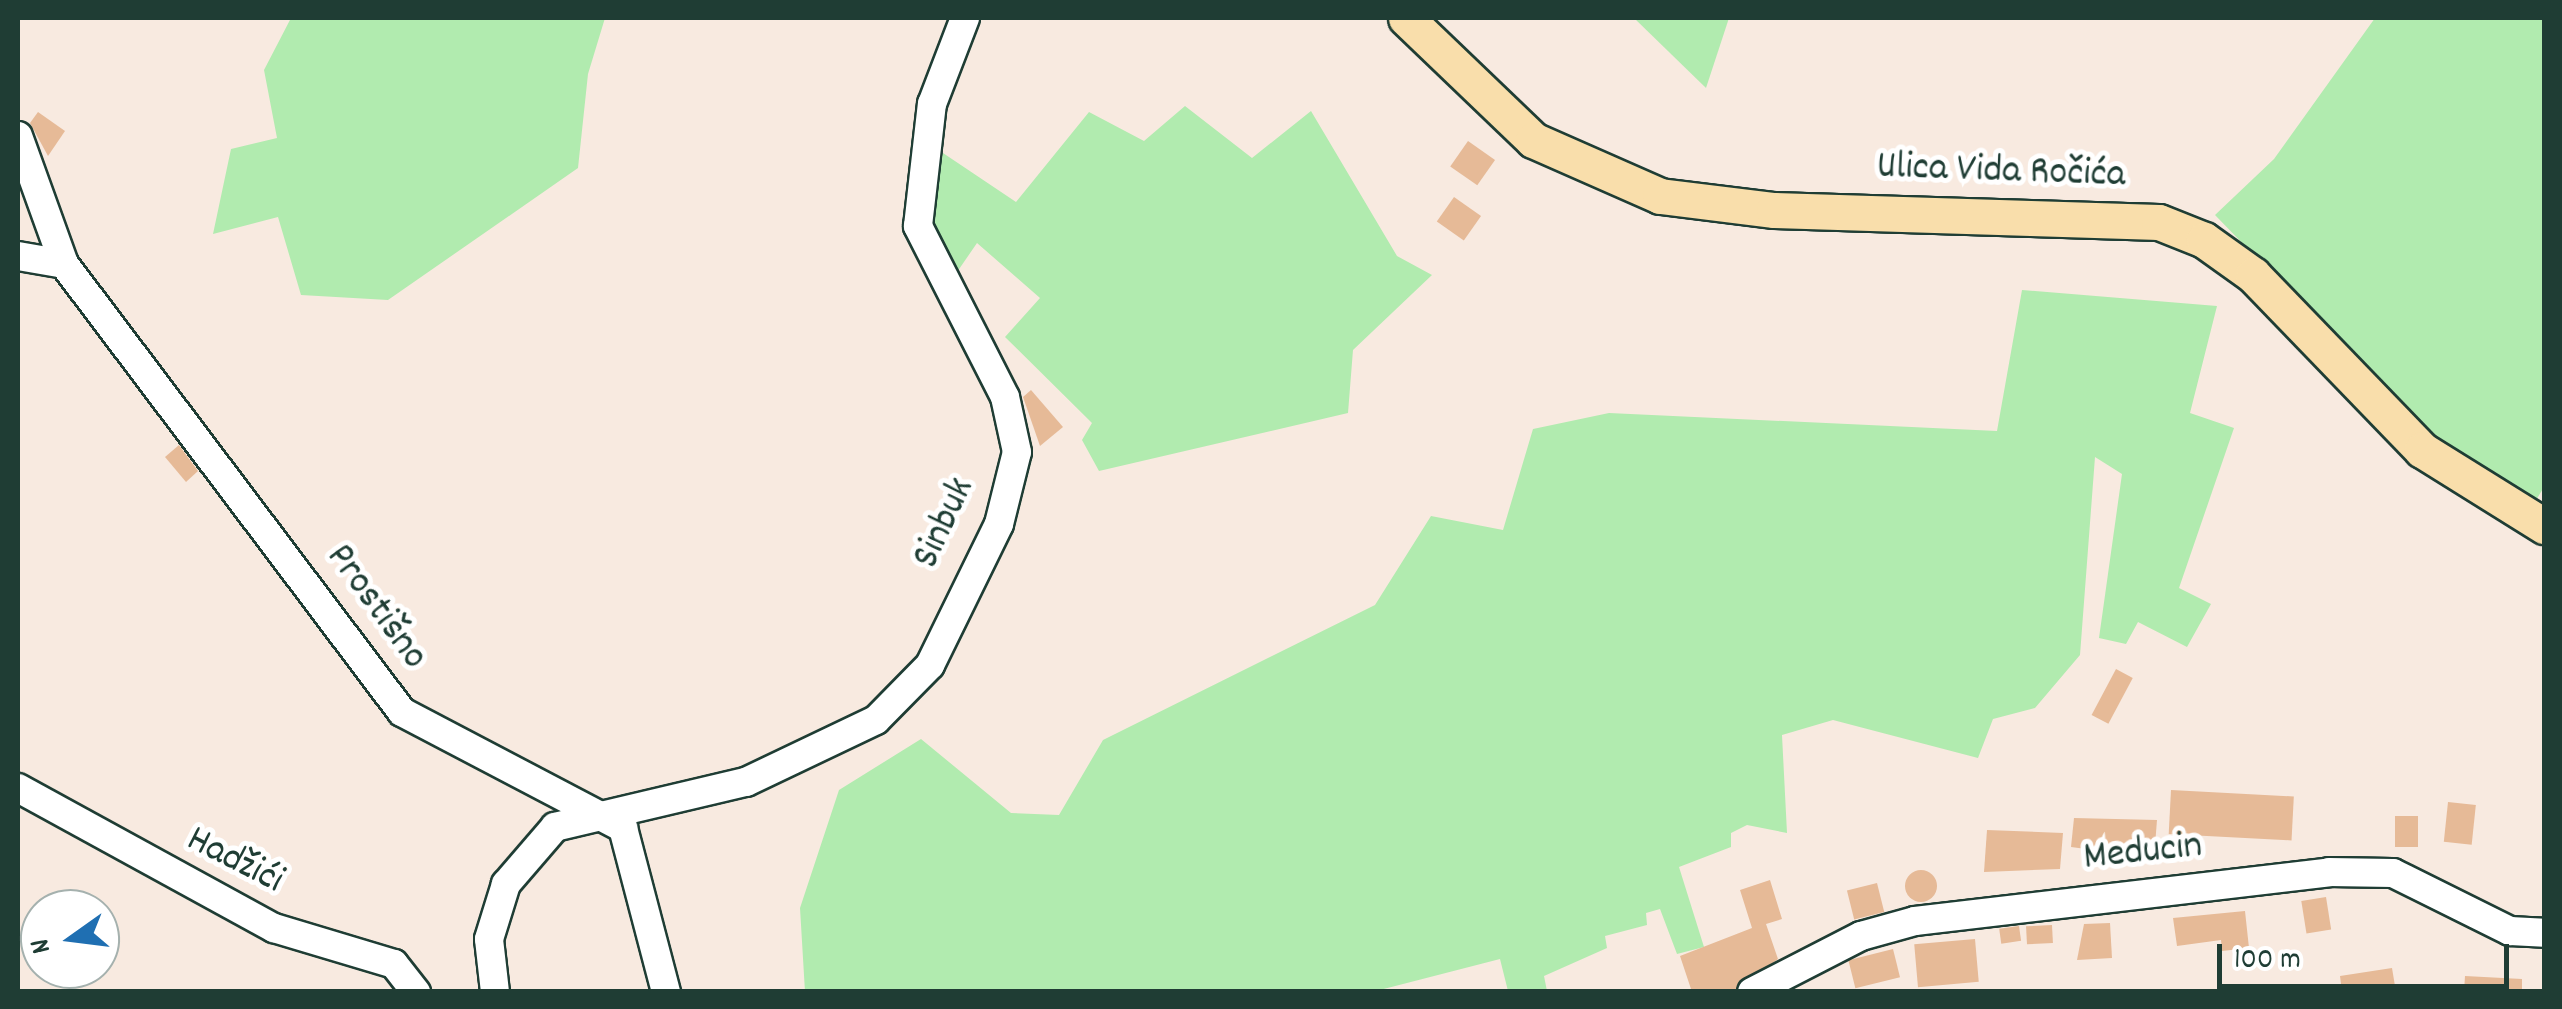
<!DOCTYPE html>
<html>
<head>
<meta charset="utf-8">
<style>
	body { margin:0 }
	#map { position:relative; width:2562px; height:1009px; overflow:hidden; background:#f8eae0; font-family:Dekko,sans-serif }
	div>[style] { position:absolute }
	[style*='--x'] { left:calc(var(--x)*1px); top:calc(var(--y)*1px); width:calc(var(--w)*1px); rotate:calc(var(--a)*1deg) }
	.green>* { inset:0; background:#b1ebaf }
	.building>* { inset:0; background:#e6ba97; transform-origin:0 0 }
	.round { border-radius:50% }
	.roads { filter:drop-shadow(2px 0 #1f3d34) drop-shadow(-2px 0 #1f3d34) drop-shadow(0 2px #1f3d34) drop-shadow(0 -2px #1f3d34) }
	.minor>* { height:28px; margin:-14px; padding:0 14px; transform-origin:14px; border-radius:14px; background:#fff }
	.major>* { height:35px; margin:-17.5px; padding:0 17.5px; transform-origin:17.5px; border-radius:17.5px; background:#f9deab }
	span { translate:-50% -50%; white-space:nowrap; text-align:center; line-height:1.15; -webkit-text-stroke:10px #fff; paint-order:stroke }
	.street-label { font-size:40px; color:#1f3d34 }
	.frame { position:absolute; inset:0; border:20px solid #1f3d34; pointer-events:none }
	.north { position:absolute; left:20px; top:889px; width:100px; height:100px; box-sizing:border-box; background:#fff; border:2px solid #a5b1ae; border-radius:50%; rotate:256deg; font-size:28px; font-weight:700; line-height:40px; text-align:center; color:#1f3d34 }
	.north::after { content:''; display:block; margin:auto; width:35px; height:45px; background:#1f6fb2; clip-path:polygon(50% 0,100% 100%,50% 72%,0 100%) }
	.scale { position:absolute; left:2217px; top:944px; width:292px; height:45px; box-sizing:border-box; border:5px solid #1f3d34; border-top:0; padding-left:12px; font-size:30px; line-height:35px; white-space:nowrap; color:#1f3d34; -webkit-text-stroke:8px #fff; paint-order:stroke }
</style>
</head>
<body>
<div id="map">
	<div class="green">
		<i style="clip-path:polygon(291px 18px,605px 18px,588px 74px,578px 168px,388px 300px,301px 295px,278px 217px,213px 234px,231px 149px,277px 138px,264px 70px)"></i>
		<i style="clip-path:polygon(1634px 18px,1729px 18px,1706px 88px)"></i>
		<i style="clip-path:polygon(2375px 18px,2544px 18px,2544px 487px,2535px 502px,2418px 424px,2215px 215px,2274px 159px)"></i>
		<i style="clip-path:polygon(1185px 106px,1252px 158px,1311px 111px,1397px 256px,1432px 275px,1353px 350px,1348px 413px,1099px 471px,1082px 440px,1092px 423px,1005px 337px,1040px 298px,977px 243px,955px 275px,925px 215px,940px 151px,1016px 202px,1089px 112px,1144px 141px)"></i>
		<i style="clip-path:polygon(2022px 290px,2217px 306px,2190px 413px,2234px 428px,2179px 588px,2211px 604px,2187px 647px,2138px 622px,2126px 644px,2099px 638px,2122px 474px,2095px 457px,2080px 655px,2035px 708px,1993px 719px,1978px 758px,1833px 720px,1782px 735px,1787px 833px,1747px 825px,1731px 833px,1731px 847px,1679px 867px,1704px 947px,1677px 954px,1660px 909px,1646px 913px,1647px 925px,1605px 936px,1607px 948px,1544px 976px,1547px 991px,1508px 991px,1500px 959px,1372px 992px,805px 992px,800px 908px,839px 790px,921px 739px,1011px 813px,1059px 815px,1103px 740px,1375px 605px,1431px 516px,1503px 530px,1533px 429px,1609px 413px,1997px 431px)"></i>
	</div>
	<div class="building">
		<i style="clip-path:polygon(38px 112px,65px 131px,48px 156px,30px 123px)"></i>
		<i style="left:1468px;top:141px;width:33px;height:31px;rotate:35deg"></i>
		<i style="left:1454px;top:197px;width:33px;height:30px;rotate:35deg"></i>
		<i style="clip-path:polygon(1031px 390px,1063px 427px,1040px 446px,1023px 397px)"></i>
		<i style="clip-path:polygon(179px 445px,198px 471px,186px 482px,165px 457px)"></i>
		<i style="left:2116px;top:669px;width:19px;height:52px;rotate:28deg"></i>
		<i style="left:2171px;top:790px;width:123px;height:44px;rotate:3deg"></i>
		<i style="left:2448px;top:802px;width:28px;height:40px;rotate:6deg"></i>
		<i style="left:2418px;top:816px;width:31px;height:23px;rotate:90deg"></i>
		<i style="clip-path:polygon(2074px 818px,2157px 820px,2154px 858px,2071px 847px)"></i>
		<i style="clip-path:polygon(1987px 830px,2063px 833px,2060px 869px,1984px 872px)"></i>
		<i class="round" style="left:1905px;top:870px;width:32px;height:32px"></i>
		<i style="clip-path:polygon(1770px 880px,1782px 919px,1766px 924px,1778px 959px,1735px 992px,1692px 992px,1680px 956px,1752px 928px,1740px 890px)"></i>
		<i style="left:1877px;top:883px;width:30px;height:31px;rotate:76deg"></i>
		<i style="left:2326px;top:897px;width:33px;height:25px;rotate:81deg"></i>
		<i style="clip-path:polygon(2245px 911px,2249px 948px,2222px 951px,2221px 940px,2177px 946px,2173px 918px)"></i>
		<i style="clip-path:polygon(2110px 923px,2112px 958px,2077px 960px,2084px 924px)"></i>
		<i style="left:2052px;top:925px;width:18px;height:26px;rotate:87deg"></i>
		<i style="left:2019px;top:926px;width:15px;height:20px;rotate:82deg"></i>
		<i style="left:1975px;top:939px;width:43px;height:61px;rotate:85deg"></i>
		<i style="left:1893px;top:949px;width:29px;height:46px;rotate:76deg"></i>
		<i style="clip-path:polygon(2392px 968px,2396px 992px,2342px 992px,2340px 976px)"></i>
		<i style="clip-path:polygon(2465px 976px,2522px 979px,2522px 992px,2464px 992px)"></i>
	</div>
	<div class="roads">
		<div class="minor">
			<i style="--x:18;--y:136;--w:136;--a:70.2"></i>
			<i style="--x:18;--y:256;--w:47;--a:9.9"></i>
			<i style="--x:64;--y:264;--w:561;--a:52.97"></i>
			<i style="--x:402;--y:712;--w:250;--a:27.7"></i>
			<i style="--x:623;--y:828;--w:170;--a:75.3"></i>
			<i style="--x:18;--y:788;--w:292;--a:28.7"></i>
			<i style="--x:274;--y:928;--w:125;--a:16.7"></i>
			<i style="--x:394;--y:964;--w:36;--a:52"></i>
			<i style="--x:495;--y:992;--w:53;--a:-96.5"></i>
			<i style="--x:489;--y:939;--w:58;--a:-72.8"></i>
			<i style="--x:506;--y:884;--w:75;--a:-49.3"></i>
			<i style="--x:555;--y:827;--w:196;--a:-13.3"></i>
			<i style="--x:746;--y:782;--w:144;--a:-25.5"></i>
			<i style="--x:876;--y:720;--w:77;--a:-45.5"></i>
			<i style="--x:930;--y:665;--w:157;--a:-63.9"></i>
			<i style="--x:999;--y:524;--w:74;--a:-76"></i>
			<i style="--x:1017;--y:452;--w:56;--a:-102.3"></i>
			<i style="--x:1005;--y:397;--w:192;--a:-117"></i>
			<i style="--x:918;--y:226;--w:123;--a:-83.5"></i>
			<i style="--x:932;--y:104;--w:92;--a:-69"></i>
			<i style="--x:1752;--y:992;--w:123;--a:-27.2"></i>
			<i style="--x:1861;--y:936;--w:56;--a:-15.5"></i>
			<i style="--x:1915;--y:921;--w:417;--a:-6.7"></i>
			<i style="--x:2329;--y:872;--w:64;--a:0.9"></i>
			<i style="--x:2393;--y:873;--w:131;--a:26.4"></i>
			<i style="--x:2510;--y:931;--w:34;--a:3"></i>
		</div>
		<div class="major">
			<i style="--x:1406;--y:18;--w:176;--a:43.8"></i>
			<i style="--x:1533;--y:140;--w:139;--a:23.8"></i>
			<i style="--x:1660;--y:196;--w:115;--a:7"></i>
			<i style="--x:1774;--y:210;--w:385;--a:1.8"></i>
			<i style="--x:2159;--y:222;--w:48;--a:21.8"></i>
			<i style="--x:2204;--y:240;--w:60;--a:35.5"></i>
			<i style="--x:2253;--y:275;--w:243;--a:46"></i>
			<i style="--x:2422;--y:450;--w:144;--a:31.9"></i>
		</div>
	</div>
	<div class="street-label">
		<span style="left:2001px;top:173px;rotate:2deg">Ulica Vida Ročića</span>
		<span style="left:946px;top:524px;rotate:-65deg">Sinbuk</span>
		<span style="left:375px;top:608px;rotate:54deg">Prostišno</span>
		<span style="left:2143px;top:854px;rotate:-6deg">Meducin</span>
		<span style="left:234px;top:862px;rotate:27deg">Hadžići</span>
	</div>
	<div class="frame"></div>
	<div class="north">N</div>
	<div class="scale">100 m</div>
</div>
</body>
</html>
